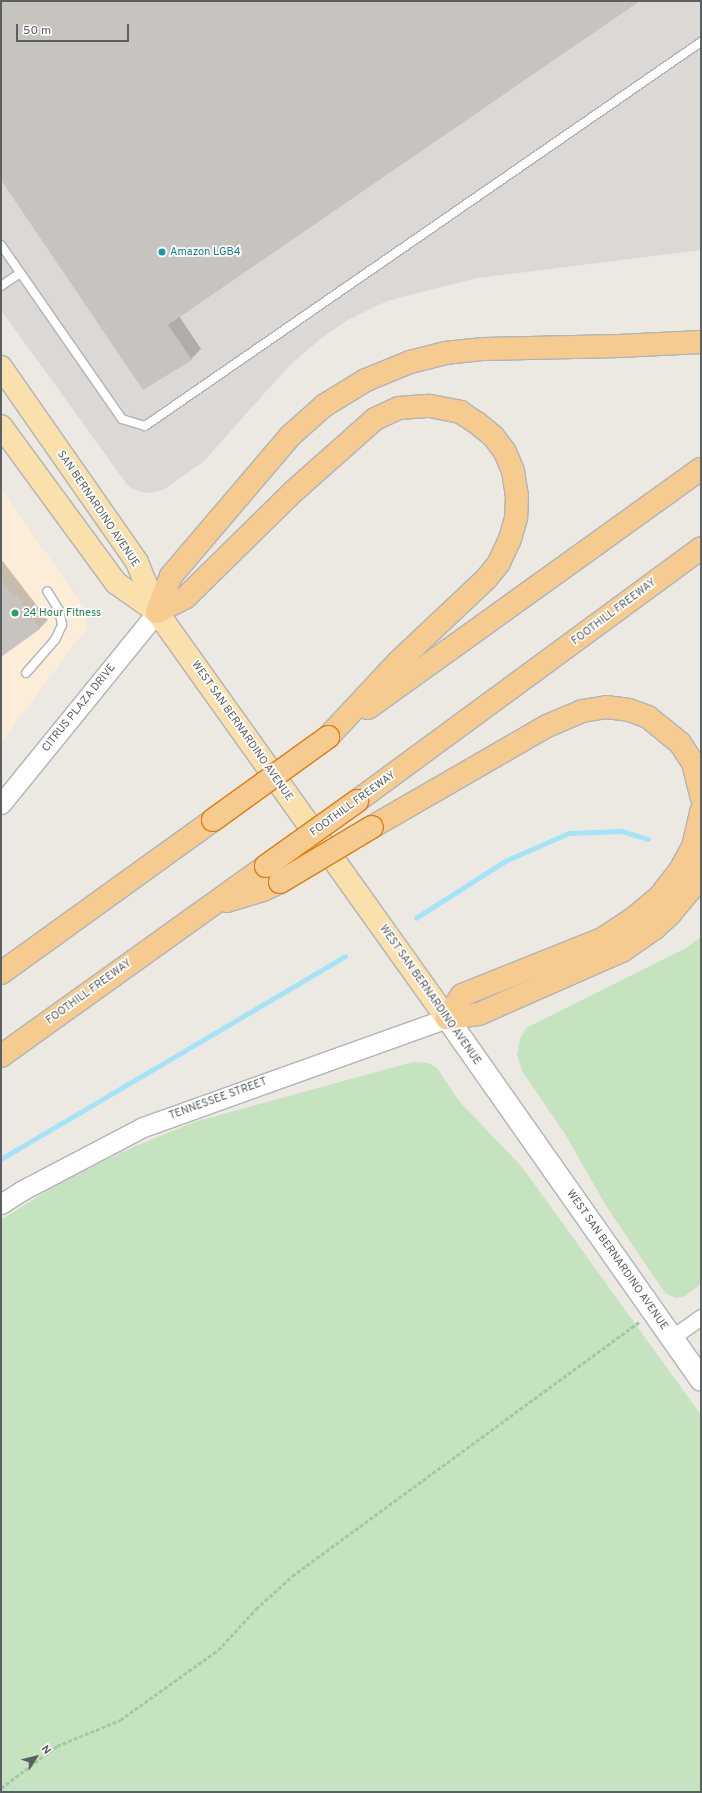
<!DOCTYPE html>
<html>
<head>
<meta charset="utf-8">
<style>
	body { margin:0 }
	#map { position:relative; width:702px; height:1793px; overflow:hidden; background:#ece8e2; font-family:Overpass,sans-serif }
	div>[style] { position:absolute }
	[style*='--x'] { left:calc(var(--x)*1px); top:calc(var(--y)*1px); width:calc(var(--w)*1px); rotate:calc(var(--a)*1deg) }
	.commercial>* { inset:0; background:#fbedd8 }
	.industrial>* { inset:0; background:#dbd8d5 }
	.green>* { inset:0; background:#c6e3c0 }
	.shadow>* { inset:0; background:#0003 }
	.stream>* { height:4.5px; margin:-2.25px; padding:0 2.25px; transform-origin:2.25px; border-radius:2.25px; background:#a5e3f9 }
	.building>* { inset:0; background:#c7c3bf }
	.path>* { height:2.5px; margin-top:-1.25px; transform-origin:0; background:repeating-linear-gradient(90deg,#9ecba2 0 4px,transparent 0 6px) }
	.roads { filter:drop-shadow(1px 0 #b0b4b7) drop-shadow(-1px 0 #b0b4b7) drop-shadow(0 1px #b0b4b7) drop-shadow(0 -1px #b0b4b7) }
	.service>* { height:8px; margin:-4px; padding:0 4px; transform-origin:4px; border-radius:4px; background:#fff }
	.minor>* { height:15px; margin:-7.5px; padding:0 7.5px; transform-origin:7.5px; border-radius:7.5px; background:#fff }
	.tertiary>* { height:19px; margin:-9.5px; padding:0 9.5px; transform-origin:9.5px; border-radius:9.5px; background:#fff }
	.secondary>* { height:22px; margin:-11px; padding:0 11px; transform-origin:11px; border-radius:11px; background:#fff }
	.primary>* { height:22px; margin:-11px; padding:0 11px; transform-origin:11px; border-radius:11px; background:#fae0aa }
	.motorway>* { height:22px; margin:-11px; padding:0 11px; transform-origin:11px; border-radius:11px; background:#f6cb90 }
	.bridges { filter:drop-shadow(1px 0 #e07c0e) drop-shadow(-1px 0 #e07c0e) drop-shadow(0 1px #e07c0e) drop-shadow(0 -1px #e07c0e) }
	.motorway-bridge>* { height:22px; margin:-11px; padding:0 11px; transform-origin:11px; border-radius:11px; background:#f6cb90 }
	.dots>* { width:11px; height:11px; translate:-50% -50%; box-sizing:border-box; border:2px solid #fff; border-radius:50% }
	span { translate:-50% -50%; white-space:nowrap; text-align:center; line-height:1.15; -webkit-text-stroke:3.5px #fff; paint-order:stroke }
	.culture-label { font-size:11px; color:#0d838f }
	.left { translate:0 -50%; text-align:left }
	.street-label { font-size:11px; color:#5a5f62 }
	.leisure-label { font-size:11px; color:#27864d }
	.frame { position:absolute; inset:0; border:2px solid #5a5f62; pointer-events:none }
	.north { position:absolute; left:16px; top:1737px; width:40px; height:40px; -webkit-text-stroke:3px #fff; paint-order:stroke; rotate:54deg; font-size:11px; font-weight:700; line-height:16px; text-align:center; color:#5a5f62 }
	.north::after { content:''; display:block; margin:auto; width:14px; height:18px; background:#5a5f62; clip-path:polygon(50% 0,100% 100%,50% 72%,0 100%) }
	.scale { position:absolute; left:16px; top:24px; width:113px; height:18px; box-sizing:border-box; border:2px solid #5a5f62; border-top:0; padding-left:5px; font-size:12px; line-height:14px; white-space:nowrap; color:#5a5f62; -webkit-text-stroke:3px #fff; paint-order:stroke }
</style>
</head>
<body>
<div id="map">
	<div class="commercial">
		<i style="clip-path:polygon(1px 489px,85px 608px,86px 629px,1px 743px)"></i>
	</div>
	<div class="industrial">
		<i style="clip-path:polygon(1px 1px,701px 1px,701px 250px,477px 278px,387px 301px,346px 321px,319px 340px,289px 366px,203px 462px,163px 490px,150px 493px,141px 492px,129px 487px,1px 310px)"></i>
	</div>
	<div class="green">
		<i style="clip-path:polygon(701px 937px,701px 1284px,685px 1296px,676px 1298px,665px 1293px,606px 1206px,565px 1134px,522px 1071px,517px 1055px,520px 1039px,526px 1028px,686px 948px)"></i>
		<i style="clip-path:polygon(413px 1062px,428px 1063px,437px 1068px,459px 1101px,522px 1167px,701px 1415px,701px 1792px,1px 1792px,1px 1220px,59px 1183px,124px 1151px,194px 1122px)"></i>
	</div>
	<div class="shadow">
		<i style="clip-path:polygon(1px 1px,638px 1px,179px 316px,201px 349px,191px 359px,1px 178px)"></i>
		<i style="clip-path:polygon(1px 559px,48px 620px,40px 628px,1px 656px)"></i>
	</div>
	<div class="stream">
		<i style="--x:416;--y:918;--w:106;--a:-32.6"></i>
		<i style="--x:505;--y:861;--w:70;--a:-23.6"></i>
		<i style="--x:569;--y:833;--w:53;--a:-2.2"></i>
		<i style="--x:622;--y:831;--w:27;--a:17"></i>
		<i style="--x:1;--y:1159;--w:399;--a:-30.5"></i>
	</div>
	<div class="building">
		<i style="clip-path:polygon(1px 1px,640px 1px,168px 325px,192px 360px,143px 390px,1px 180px)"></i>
		<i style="clip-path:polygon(1px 579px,14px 597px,16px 595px,40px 629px,1px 657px)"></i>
	</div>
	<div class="path">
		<i style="--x:1;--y:1788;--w:70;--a:-36.9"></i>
		<i style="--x:57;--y:1746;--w:68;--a:-22.4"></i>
		<i style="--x:120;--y:1720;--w:120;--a:-35.5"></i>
		<i style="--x:218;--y:1650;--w:56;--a:-47.2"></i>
		<i style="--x:256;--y:1609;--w:49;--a:-42.5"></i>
		<i style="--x:292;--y:1576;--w:430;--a:-36.2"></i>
	</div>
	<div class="roads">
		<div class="service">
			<i style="--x:1;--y:245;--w:212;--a:55.2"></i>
			<i style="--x:122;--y:419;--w:24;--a:17"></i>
			<i style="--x:145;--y:426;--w:676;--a:-34.63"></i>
			<i style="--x:1;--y:286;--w:23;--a:-34"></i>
			<i style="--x:26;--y:673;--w:44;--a:-48.7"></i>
			<i style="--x:55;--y:640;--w:17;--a:-65"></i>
			<i style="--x:62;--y:625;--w:15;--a:-101"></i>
			<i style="--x:59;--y:610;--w:22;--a:-122"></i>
		</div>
		<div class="minor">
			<i style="--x:671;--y:1338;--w:37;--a:-35"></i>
		</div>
		<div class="tertiary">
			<i style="--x:1;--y:804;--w:247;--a:-50.9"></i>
			<i style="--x:1;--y:1204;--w:24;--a:-33"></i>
			<i style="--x:21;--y:1191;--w:138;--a:-27.7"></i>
			<i style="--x:143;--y:1127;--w:323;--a:-19.7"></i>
		</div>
		<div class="secondary">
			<i style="--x:447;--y:1018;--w:442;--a:54.9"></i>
		</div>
		<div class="primary">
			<i style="--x:1;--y:367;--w:238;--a:55.1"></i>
			<i style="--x:137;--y:562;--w:54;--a:68.2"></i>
			<i style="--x:157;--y:612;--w:499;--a:54.5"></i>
			<i style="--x:1;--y:426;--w:195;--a:53.8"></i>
			<i style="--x:116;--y:583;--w:50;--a:35.3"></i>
		</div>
		<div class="motorway">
			<i style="--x:157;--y:612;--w:31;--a:-27"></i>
			<i style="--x:185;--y:598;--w:153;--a:-44.5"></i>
			<i style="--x:294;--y:491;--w:108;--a:-41.6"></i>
			<i style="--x:375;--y:419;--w:26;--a:-25"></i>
			<i style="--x:399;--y:408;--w:31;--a:-4"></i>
			<i style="--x:430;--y:406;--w:31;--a:11"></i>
			<i style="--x:460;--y:412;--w:20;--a:33"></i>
			<i style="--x:477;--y:423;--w:21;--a:39"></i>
			<i style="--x:493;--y:436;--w:20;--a:53"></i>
			<i style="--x:505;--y:452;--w:21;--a:67"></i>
			<i style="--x:513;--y:471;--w:24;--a:81"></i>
			<i style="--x:517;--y:495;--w:23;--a:92"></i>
			<i style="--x:516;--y:518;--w:22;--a:106"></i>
			<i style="--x:510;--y:539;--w:26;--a:115"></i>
			<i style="--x:499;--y:563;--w:21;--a:129"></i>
			<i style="--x:486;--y:579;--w:121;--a:136.7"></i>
			<i style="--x:398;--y:662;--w:103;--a:133"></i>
			<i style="--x:157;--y:612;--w:39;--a:-69"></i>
			<i style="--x:171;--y:576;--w:184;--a:-49.6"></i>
			<i style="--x:290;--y:436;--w:47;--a:-41.5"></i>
			<i style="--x:325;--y:405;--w:48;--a:-31.4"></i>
			<i style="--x:366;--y:380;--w:48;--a:-22.2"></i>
			<i style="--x:410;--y:362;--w:36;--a:-14"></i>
			<i style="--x:445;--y:353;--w:39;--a:-6"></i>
			<i style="--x:484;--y:349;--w:135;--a:-1.3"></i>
			<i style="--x:619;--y:346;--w:82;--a:-2.8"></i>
			<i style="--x:368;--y:708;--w:410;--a:-35.7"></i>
			<i style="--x:357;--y:801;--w:427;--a:-36.3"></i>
			<i style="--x:372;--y:827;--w:202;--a:-30"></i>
			<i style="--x:547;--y:726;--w:38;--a:-23"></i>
			<i style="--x:582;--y:711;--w:24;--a:-9"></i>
			<i style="--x:606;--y:707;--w:23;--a:7"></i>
			<i style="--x:629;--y:710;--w:20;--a:20"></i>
			<i style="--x:648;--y:717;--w:41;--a:39.1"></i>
			<i style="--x:680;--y:743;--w:24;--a:57"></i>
			<i style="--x:693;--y:763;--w:34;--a:76"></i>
			<i style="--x:227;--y:901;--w:38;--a:-17"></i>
			<i style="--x:263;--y:890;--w:19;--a:-25"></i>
			<i style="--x:1;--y:973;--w:261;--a:-35.8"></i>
			<i style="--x:447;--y:1018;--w:27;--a:-57"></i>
			<i style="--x:462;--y:995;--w:151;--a:-21.8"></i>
			<i style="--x:602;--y:939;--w:37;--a:-33"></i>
			<i style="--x:633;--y:919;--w:35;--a:-40"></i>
			<i style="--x:660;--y:896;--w:31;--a:-52"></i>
			<i style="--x:679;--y:872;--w:29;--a:-61"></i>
			<i style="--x:693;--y:847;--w:37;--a:-77"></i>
			<i style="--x:447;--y:1018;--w:32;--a:-7"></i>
			<i style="--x:479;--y:1014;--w:156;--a:-23.8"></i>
			<i style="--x:622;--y:951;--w:39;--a:-35"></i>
			<i style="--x:654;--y:929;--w:22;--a:-43"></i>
			<i style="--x:670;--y:914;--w:31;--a:-50"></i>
			<i style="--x:690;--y:890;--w:25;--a:-64"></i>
			<i style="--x:1;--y:1056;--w:326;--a:-35.6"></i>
		</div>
	</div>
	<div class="bridges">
		<div class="motorway-bridge">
			<i style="--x:213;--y:820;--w:142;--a:-35.8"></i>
			<i style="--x:266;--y:866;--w:112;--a:-35.5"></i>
			<i style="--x:280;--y:882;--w:107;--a:-30.9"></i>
		</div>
	</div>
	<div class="dots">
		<i style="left:162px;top:252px;background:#0f9aa8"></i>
		<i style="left:15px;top:613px;background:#2e9e5b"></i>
	</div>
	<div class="culture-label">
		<span class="left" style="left:170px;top:252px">Amazon LGB4</span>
	</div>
	<div class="street-label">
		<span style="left:98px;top:509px;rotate:56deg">SAN BERNARDINO AVENUE</span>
		<span style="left:614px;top:612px;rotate:-37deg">FOOTHILL FREEWAY</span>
		<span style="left:79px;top:708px;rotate:-51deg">CITRUS PLAZA DRIVE</span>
		<span style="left:242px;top:731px;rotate:55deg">WEST SAN BERNARDINO AVENUE</span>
		<span style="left:353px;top:804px;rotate:-36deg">FOOTHILL FREEWAY</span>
		<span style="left:89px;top:992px;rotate:-36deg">FOOTHILL FREEWAY</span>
		<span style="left:430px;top:995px;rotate:55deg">WEST SAN BERNARDINO AVENUE</span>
		<span style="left:218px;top:1099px;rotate:-20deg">TENNESSEE STREET</span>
		<span style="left:617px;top:1260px;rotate:55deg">WEST SAN BERNARDINO AVENUE</span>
	</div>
	<div class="leisure-label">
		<span class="left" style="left:23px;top:613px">24 Hour Fitness</span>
	</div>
	<div class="frame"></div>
	<div class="north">N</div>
	<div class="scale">50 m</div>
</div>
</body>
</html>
